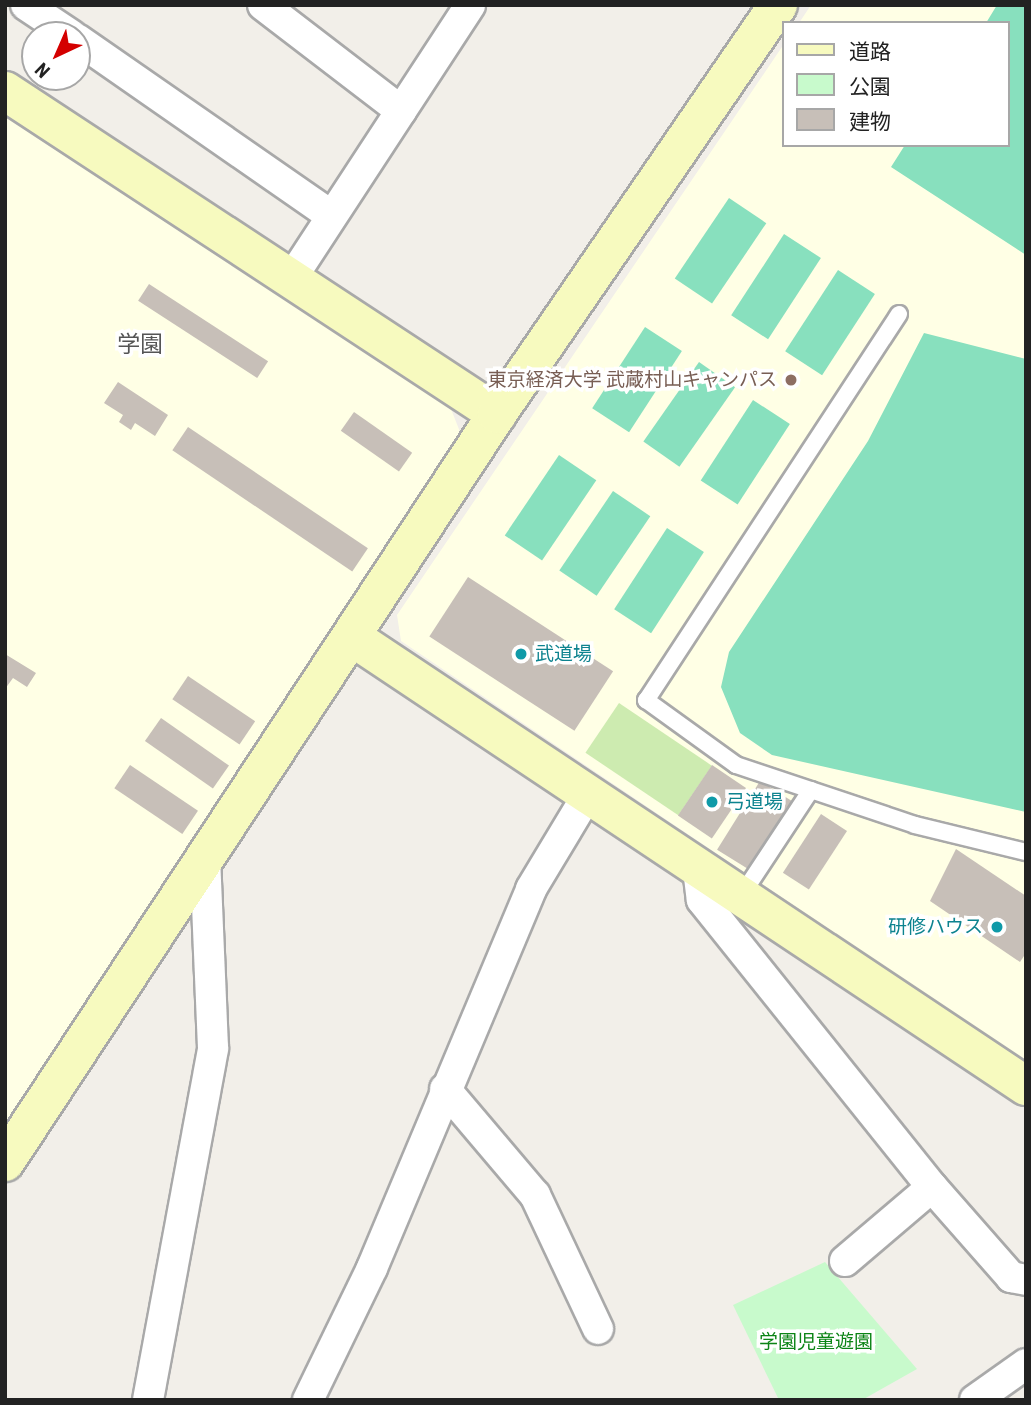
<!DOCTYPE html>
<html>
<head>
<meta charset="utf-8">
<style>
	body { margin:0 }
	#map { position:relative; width:1031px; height:1405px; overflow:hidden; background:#f2efe9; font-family:"Roboto Condensed","Noto Sans JP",sans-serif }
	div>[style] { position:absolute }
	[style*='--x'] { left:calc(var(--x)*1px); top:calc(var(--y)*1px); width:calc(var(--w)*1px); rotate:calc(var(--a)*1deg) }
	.education>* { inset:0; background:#ffffe5 }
	.grass>* { inset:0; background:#cdebb0; transform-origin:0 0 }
	.park>* { inset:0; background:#c8facc }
	.pitch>* { inset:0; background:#88e0be; transform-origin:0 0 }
	.building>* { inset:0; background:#c7bfb8; transform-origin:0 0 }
	.roads { filter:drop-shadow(2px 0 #a9a9a9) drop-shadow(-2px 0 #a9a9a9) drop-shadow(0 2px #a9a9a9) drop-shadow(0 -2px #a9a9a9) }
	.lane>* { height:16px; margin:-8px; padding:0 8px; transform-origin:8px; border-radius:8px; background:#fff }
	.street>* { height:30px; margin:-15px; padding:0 15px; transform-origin:15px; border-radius:15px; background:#fff }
	.secondary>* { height:38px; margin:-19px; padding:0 19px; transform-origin:19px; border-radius:19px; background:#f7fabf }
	.dots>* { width:19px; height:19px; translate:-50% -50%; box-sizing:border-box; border:4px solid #fff; border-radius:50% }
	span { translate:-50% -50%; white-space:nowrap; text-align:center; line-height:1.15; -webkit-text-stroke:7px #fff; paint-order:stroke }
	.education-label { font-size:19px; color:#785e54 }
	.right { translate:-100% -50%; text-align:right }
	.culture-label { font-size:19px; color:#0d838f }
	.left { translate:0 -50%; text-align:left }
	.park-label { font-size:19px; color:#0c8416 }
	.quarter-label { font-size:23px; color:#555 }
	.frame { position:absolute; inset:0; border:7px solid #222; pointer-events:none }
	.legend { position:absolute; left:782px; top:21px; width:228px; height:126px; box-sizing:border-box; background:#fff; border:2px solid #a7a7a7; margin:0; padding:9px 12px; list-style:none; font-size:21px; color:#222 }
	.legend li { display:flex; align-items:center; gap:14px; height:35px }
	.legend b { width:35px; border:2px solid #a7a7a7 }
	.north { position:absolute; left:21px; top:21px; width:70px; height:70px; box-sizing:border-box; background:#fff; border:2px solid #a7a7a7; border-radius:50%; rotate:224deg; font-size:19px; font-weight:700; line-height:28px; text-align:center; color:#222 }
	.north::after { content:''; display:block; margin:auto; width:24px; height:32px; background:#d40000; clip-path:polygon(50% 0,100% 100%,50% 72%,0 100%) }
</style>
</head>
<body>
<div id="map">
	<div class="education">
		<i style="clip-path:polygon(811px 5px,1026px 5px,1026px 1062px,401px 641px,397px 615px,784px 44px,784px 145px,1008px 145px,1008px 23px,799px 23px)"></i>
		<i style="clip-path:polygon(5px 111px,449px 404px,464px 442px,5px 1139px)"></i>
	</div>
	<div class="grass">
		<i style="left:619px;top:703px;width:112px;height:60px;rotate:34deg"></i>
	</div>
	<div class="park">
		<i style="clip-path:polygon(825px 1262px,917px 1369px,862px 1400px,779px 1400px,733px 1305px)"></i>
	</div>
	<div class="pitch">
		<i style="clip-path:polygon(997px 5px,1026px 5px,1026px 255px,891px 167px,905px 145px,1008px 145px,1008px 23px,986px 23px)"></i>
		<i style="left:729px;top:198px;width:45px;height:97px;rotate:34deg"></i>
		<i style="left:784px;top:234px;width:44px;height:97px;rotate:33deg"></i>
		<i style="left:838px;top:270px;width:44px;height:97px;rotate:33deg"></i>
		<i style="left:645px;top:327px;width:44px;height:97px;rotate:33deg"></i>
		<i style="clip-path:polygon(924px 333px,1026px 359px,1026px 812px,772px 755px,740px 733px,721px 687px,729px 652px,868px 441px)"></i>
		<i style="left:699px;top:362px;width:44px;height:97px;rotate:35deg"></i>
		<i style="left:753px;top:400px;width:44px;height:96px;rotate:33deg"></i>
		<i style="left:559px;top:455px;width:45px;height:97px;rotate:34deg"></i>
		<i style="left:613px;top:491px;width:45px;height:96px;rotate:34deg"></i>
		<i style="left:667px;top:528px;width:44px;height:97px;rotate:33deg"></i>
	</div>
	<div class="building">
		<i style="left:149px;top:284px;width:142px;height:20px;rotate:33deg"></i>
		<i style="clip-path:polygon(118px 382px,168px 415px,155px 436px,135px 423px,131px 430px,119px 422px,123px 415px,104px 403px)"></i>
		<i style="left:354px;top:412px;width:71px;height:23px;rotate:35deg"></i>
		<i style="left:188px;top:427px;width:217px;height:28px;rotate:34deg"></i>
		<i style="left:468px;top:577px;width:173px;height:71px;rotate:33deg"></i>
		<i style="clip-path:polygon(5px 654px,36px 673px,27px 687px,13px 678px,5px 689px)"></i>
		<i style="left:188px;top:676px;width:81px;height:28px;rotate:34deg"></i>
		<i style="left:161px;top:718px;width:83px;height:28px;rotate:35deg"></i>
		<i style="left:130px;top:765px;width:82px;height:28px;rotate:34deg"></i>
		<i style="left:712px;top:765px;width:41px;height:61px;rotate:34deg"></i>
		<i style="left:760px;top:781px;width:39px;height:81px;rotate:32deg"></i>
		<i style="left:821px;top:814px;width:31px;height:70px;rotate:33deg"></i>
		<i style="clip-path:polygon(956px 849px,1026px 896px,1026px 953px,1020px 962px,930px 901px)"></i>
	</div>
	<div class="roads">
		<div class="lane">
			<i style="--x:899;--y:314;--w:462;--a:123.2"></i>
			<i style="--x:646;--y:700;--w:111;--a:35.8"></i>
			<i style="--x:736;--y:765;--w:189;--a:18.5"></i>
			<i style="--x:915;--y:825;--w:114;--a:13.7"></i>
			<i style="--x:741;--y:896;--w:127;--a:-56.6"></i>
		</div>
		<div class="street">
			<i style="--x:26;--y:5;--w:54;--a:33.7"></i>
			<i style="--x:263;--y:5;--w:174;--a:37.5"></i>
			<i style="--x:77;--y:39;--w:310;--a:34.8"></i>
			<i style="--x:291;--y:279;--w:327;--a:-56.8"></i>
			<i style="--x:698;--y:869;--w:31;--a:83"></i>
			<i style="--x:702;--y:900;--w:368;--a:51.3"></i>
			<i style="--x:932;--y:1187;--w:120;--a:48.7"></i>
			<i style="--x:1011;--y:1277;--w:15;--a:11"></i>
			<i style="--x:445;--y:1089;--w:139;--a:49.7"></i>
			<i style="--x:535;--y:1195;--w:148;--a:64.8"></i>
			<i style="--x:845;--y:1261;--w:114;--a:-40.4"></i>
			<i style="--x:148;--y:1400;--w:358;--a:-79.5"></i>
			<i style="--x:213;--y:1048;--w:189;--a:-92.4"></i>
			<i style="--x:308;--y:1400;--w:147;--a:-64.1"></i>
			<i style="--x:372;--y:1268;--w:411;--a:-67.2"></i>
			<i style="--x:531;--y:889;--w:111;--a:-59"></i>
			<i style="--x:975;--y:1400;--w:62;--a:-35.2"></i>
		</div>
		<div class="secondary">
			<i style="--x:5;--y:91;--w:589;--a:33.29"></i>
			<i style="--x:352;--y:637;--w:810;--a:33.67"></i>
			<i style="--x:5;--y:1162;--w:895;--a:-56.66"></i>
			<i style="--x:497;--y:414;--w:496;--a:-55.5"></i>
		</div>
	</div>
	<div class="dots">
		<i style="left:791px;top:380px;background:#8d6e63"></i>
		<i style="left:521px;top:654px;background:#0f9aa8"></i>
		<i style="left:712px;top:802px;background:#0f9aa8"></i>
		<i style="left:997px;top:927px;background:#0f9aa8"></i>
	</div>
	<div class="education-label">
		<span class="right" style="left:777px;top:380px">東京経済大学 武蔵村山キャンパス</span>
	</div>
	<div class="culture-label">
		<span class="left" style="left:535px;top:654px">武道場</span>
		<span class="left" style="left:726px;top:802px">弓道場</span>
		<span class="right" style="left:983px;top:927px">研修ハウス</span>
	</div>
	<div class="park-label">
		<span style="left:816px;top:1342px">学園児童遊園</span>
	</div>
	<div class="quarter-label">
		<span style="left:140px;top:345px">学園</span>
	</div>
	<div class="frame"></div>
	<ul class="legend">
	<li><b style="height:9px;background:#f7fabf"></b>道路</li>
	<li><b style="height:19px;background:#c8facc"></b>公園</li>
	<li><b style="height:19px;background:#c7bfb8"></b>建物</li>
	</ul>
	<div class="north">N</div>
</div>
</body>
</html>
